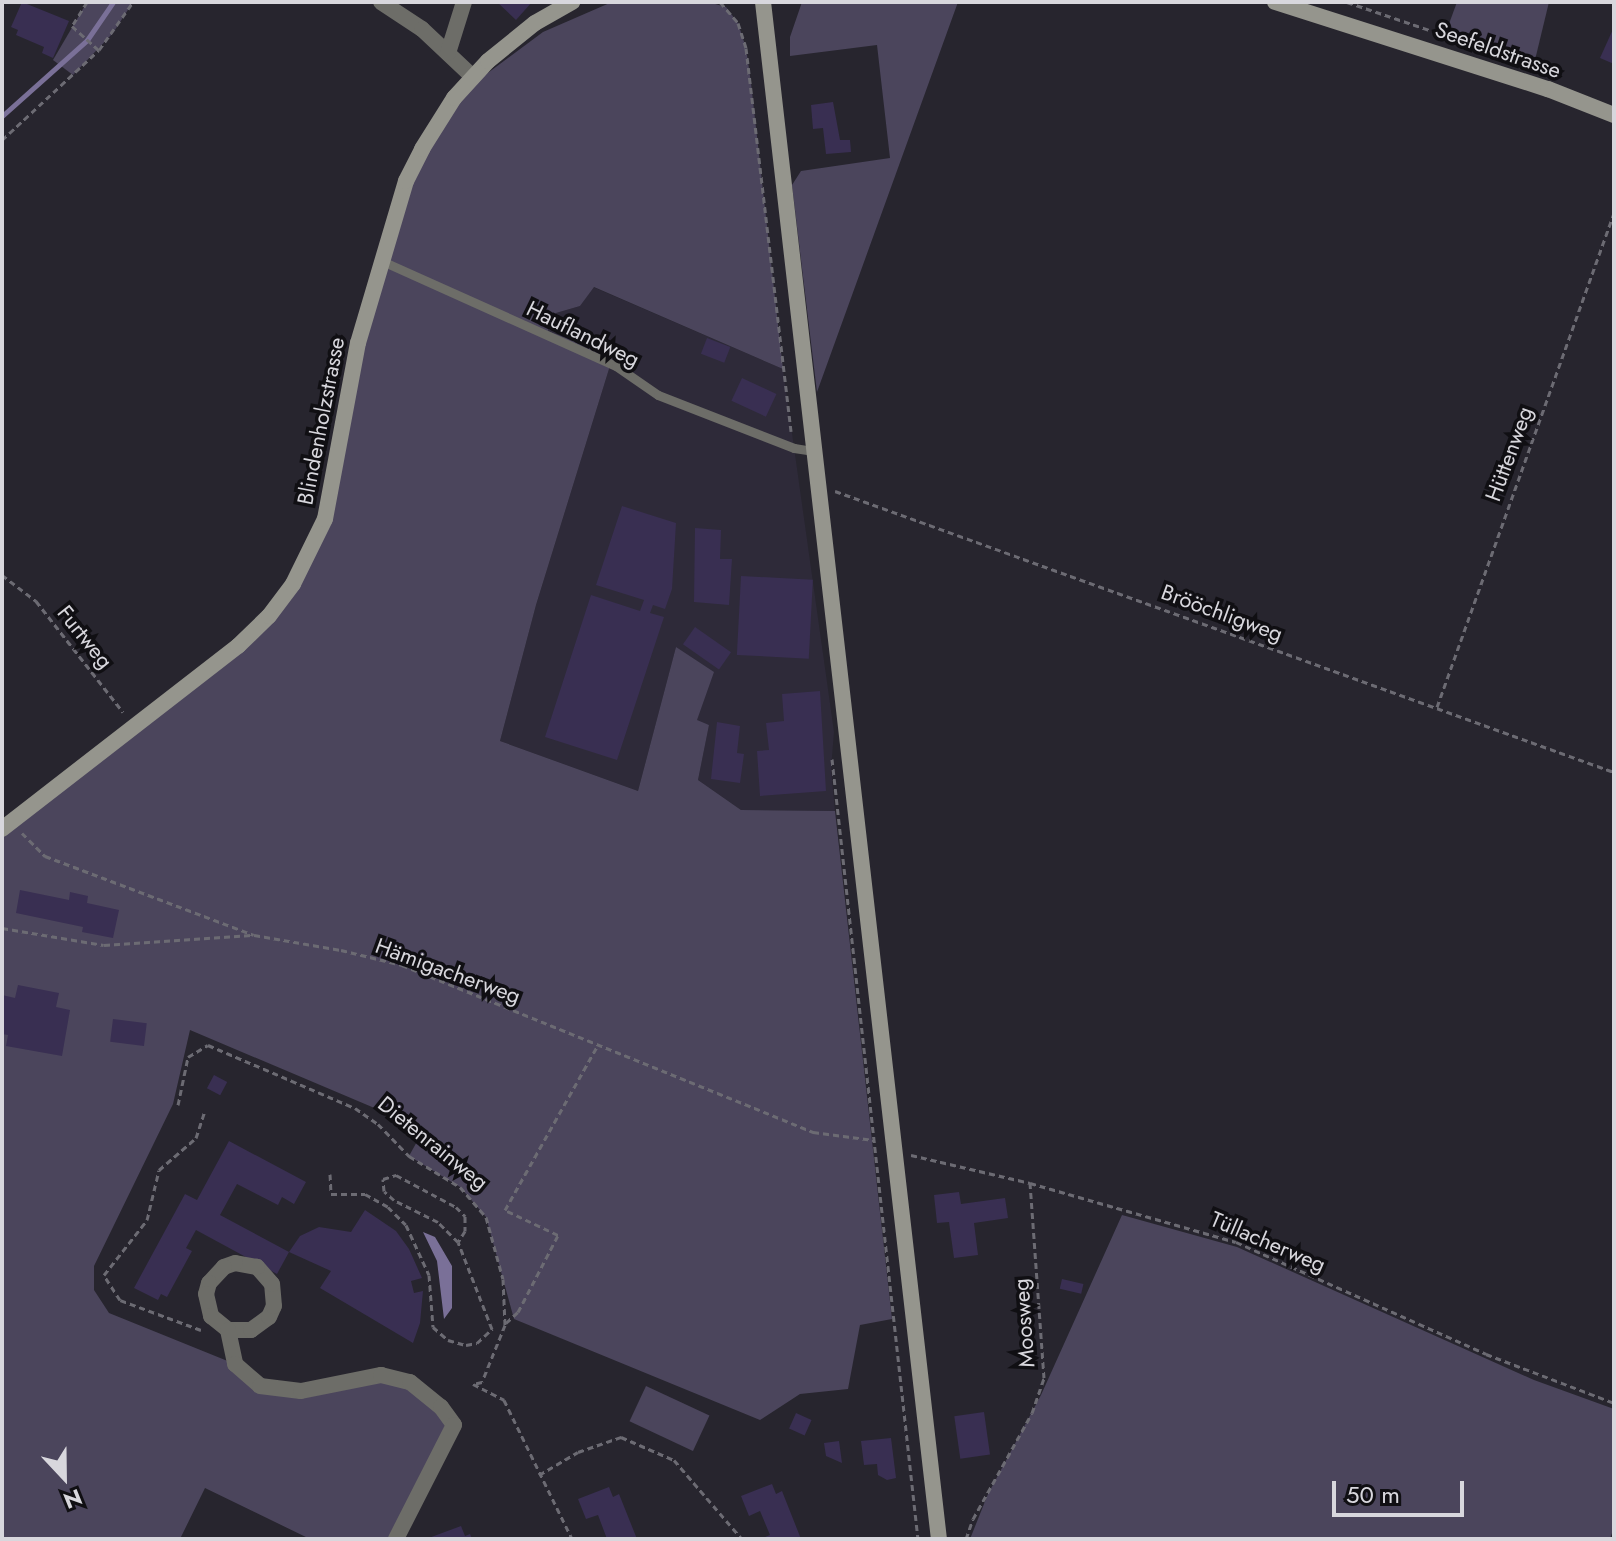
<!DOCTYPE html>
<html>
<head>
<meta charset="utf-8">
<style>
	body { margin:0 }
	#map { position:relative; width:1616px; height:1541px; overflow:hidden; background:#27252e; font-family:Jost,sans-serif }
	div>[style] { position:absolute }
	[style*='--x'] { left:calc(var(--x)*1px); top:calc(var(--y)*1px); width:calc(var(--w)*1px); rotate:calc(var(--a)*1deg) }
	.built>* { inset:0; background:#2e2a39 }
	.green>* { inset:0; background:#4b455c; transform-origin:0 0 }
	.water>* { inset:0; background:#7a7098 }
	.stream>* { height:5px; margin:-2.5px; padding:0 2.5px; transform-origin:2.5px; border-radius:2.5px; background:#7a7098 }
	.building>* { inset:0; background:#392f52; transform-origin:0 0 }
	.path>* { height:3px; margin-top:-1.5px; transform-origin:0; background:repeating-linear-gradient(90deg,#6c6b73 0 6px,transparent 0 10px) }
	.lane>* { height:9px; margin:-4.5px; padding:0 4.5px; transform-origin:4.5px; border-radius:4.5px; background:#6d6d68 }
	.street>* { height:16px; margin:-8px; padding:0 8px; transform-origin:8px; border-radius:8px; background:#6d6d68 }
	.secondary>* { height:16px; margin:-8px; padding:0 8px; transform-origin:8px; border-radius:8px; background:#95958d }
	span { translate:-50% -50%; white-space:nowrap; text-align:center; line-height:1.15; -webkit-text-stroke:7px #100f13; paint-order:stroke }
	.street-label { font-size:22px; color:#d8d7dd }
	.frame { position:absolute; inset:0; border:4px solid #d8d7dd; pointer-events:none }
	.north { position:absolute; left:24px; top:1437px; width:80px; height:80px; -webkit-text-stroke:6px #100f13; paint-order:stroke; rotate:158deg; font-size:22px; font-weight:700; line-height:32px; text-align:center; color:#d8d7dd }
	.north::after { content:''; display:block; margin:auto; width:28px; height:36px; background:#d8d7dd; clip-path:polygon(50% 0,100% 100%,50% 72%,0 100%) }
	.scale { position:absolute; left:1332px; top:1481px; width:132px; height:36px; box-sizing:border-box; border:4px solid #d8d7dd; border-top:0; padding-left:10px; font-size:24px; line-height:28px; white-space:nowrap; color:#d8d7dd; -webkit-text-stroke:6px #100f13; paint-order:stroke }
</style>
</head>
<body>
<div id="map">
	<div class="built">
		<i style="clip-path:polygon(593px 287px,783px 369px,834px 732px,831px 769px,835px 811px,741px 810px,698px 780px,709px 725px,696px 721px,676px 647px,638px 791px,500px 741px,536px 605px,613px 356px,548px 331px,556px 313px,580px 306px)"></i>
	</div>
	<div class="green">
		<i style="clip-path:polygon(87px 2px,133px 2px,113px 33px,73px 75px,53px 60px)"></i>
		<i style="clip-path:polygon(612px 2px,708px 2px,726px 7px,738px 23px,746px 48px,751px 83px,783px 369px,594px 287px,580px 306px,556px 313px,548px 331px,613px 356px,536px 605px,500px 741px,638px 791px,676px 647px,714px 672px,697px 720px,709px 725px,698px 780px,741px 810px,835px 811px,892px 1319px,860px 1325px,848px 1389px,800px 1394px,760px 1420px,514px 1319px,486px 1217px,460px 1187px,409px 1156px,424px 1129px,190px 1030px,173px 1104px,94px 1266px,94px 1290px,109px 1313px,235px 1364px,260px 1386px,410px 1382px,454px 1425px,396px 1539px,310px 1539px,205px 1488px,180px 1539px,2px 1539px,2px 829px,238px 646px,311px 552px,349px 391px,406px 182px,454px 98px,543px 32px)"></i>
		<i style="clip-path:polygon(802px 2px,958px 2px,817px 392px,792px 185px,801px 171px,890px 158px,877px 45px,790px 56px,790px 37px)"></i>
		<i style="clip-path:polygon(1457px 2px,1549px 2px,1535px 60px,1446px 32px)"></i>
		<i style="clip-path:polygon(1122px 1215px,1237px 1247px,1534px 1380px,1614px 1409px,1614px 1527px,1610px 1539px,970px 1539px,988px 1494px,1041px 1395px)"></i>
		<i style="left:646px;top:1386px;width:70px;height:39px;rotate:25deg"></i>
	</div>
	<div class="water">
		<i style="clip-path:polygon(423px 1232px,435px 1237px,452px 1266px,452px 1308px,444px 1319px,437px 1261px)"></i>
	</div>
	<div class="stream">
		<i style="--x:2;--y:116;--w:114;--a:-41.8"></i>
		<i style="--x:87;--y:40;--w:46;--a:-55.6"></i>
	</div>
	<div class="building">
		<i style="clip-path:polygon(22px 2px,69px 21px,53px 58px,42px 53px,44px 47px,16px 35px,18px 30px,11px 27px)"></i>
		<i style="clip-path:polygon(497px 2px,532px 2px,516px 20px)"></i>
		<i style="clip-path:polygon(1614px 27px,1614px 64px,1600px 58px)"></i>
		<i style="clip-path:polygon(833px 102px,840px 140px,850px 140px,851px 152px,826px 154px,823px 128px,813px 129px,811px 105px)"></i>
		<i style="left:707px;top:338px;width:25px;height:17px;rotate:21deg"></i>
		<i style="left:742px;top:378px;width:38px;height:25px;rotate:25deg"></i>
		<i style="clip-path:polygon(622px 506px,676px 523px,672px 589px,665px 609px,653px 605px,650px 613px,664px 617px,617px 760px,545px 737px,591px 595px,640px 611px,644px 600px,596px 585px)"></i>
		<i style="clip-path:polygon(695px 528px,721px 530px,720px 559px,732px 559px,729px 605px,694px 602px)"></i>
		<i style="left:741px;top:576px;width:72px;height:79px;rotate:3deg"></i>
		<i style="left:695px;top:627px;width:44px;height:21px;rotate:35deg"></i>
		<i style="clip-path:polygon(820px 691px,826px 791px,760px 796px,757px 751px,769px 750px,766px 723px,784px 721px,782px 694px)"></i>
		<i style="clip-path:polygon(717px 722px,740px 726px,737px 753px,744px 754px,740px 783px,711px 779px)"></i>
		<i style="clip-path:polygon(20px 890px,69px 900px,70px 892px,88px 896px,87px 903px,119px 910px,113px 938px,82px 932px,83px 927px,16px 913px)"></i>
		<i style="clip-path:polygon(18px 985px,59px 993px,56px 1007px,70px 1010px,62px 1056px,6px 1046px,8px 1035px,2px 1034px,2px 995px,15px 998px)"></i>
		<i style="left:113px;top:1019px;width:34px;height:23px;rotate:7deg"></i>
		<i style="left:214px;top:1075px;width:15px;height:15px;rotate:28deg"></i>
		<i style="clip-path:polygon(229px 1141px,306px 1182px,294px 1204px,282px 1197px,278px 1205px,237px 1184px,220px 1215px,289px 1252px,300px 1236px,319px 1227px,351px 1232px,365px 1210px,396px 1231px,409px 1249px,422px 1278px,411px 1281px,414px 1293px,423px 1291px,420px 1323px,413px 1343px,320px 1288px,331px 1271px,289px 1252px,277px 1274px,196px 1230px,186px 1248px,192px 1251px,167px 1297px,161px 1294px,158px 1300px,134px 1288px,185px 1194px,197px 1200px)"></i>
		<i style="clip-path:polygon(959px 1192px,961px 1204px,1005px 1198px,1008px 1218px,974px 1223px,978px 1255px,954px 1258px,949px 1222px,937px 1223px,934px 1195px)"></i>
		<i style="left:1062px;top:1279px;width:22px;height:10px;rotate:13deg"></i>
		<i style="left:984px;top:1412px;width:43px;height:30px;rotate:82deg"></i>
		<i style="left:796px;top:1413px;width:17px;height:17px;rotate:24deg"></i>
		<i style="clip-path:polygon(891px 1438px,896px 1478px,887px 1480px,878px 1475px,877px 1464px,864px 1465px,861px 1441px)"></i>
		<i style="clip-path:polygon(839px 1441px,842px 1463px,826px 1456px,824px 1443px)"></i>
		<i style="clip-path:polygon(772px 1484px,776px 1494px,782px 1491px,801px 1539px,760px 1539px,770px 1535px,760px 1511px,749px 1516px,741px 1496px)"></i>
		<i style="clip-path:polygon(609px 1487px,613px 1497px,619px 1494px,637px 1539px,607px 1539px,598px 1515px,586px 1519px,578px 1499px)"></i>
		<i style="clip-path:polygon(461px 1526px,465px 1536px,470px 1534px,472px 1539px,426px 1539px)"></i>
	</div>
	<div class="path">
		<i style="--x:87;--y:2;--w:28;--a:122"></i>
		<i style="--x:72;--y:26;--w:36;--a:42"></i>
		<i style="--x:720;--y:2;--w:28;--a:49"></i>
		<i style="--x:738;--y:23;--w:26;--a:72"></i>
		<i style="--x:746;--y:48;--w:386;--a:83.3"></i>
		<i style="--x:1347;--y:2;--w:165;--a:18.8"></i>
		<i style="--x:2;--y:140;--w:132;--a:-42.9"></i>
		<i style="--x:99;--y:50;--w:59;--a:-54.7"></i>
		<i style="--x:835;--y:491;--w:828;--a:19.84"></i>
		<i style="--x:2;--y:575;--w:43;--a:37.4"></i>
		<i style="--x:36;--y:601;--w:141;--a:51.9"></i>
		<i style="--x:1437;--y:707;--w:525;--a:-70.29"></i>
		<i style="--x:832;--y:759;--w:785;--a:83.71"></i>
		<i style="--x:22;--y:833;--w:33;--a:45"></i>
		<i style="--x:45;--y:856;--w:223;--a:20.7"></i>
		<i style="--x:254;--y:935;--w:88;--a:9.8"></i>
		<i style="--x:341;--y:950;--w:63;--a:13.8"></i>
		<i style="--x:402;--y:965;--w:444;--a:22.1"></i>
		<i style="--x:813;--y:1132;--w:61;--a:7.6"></i>
		<i style="--x:2;--y:928;--w:103;--a:9.5"></i>
		<i style="--x:104;--y:945;--w:148;--a:-3.9"></i>
		<i style="--x:178;--y:1105;--w:49;--a:-78.2"></i>
		<i style="--x:188;--y:1057;--w:23;--a:-31"></i>
		<i style="--x:208;--y:1045;--w:160;--a:23.2"></i>
		<i style="--x:355;--y:1108;--w:28;--a:35"></i>
		<i style="--x:378;--y:1124;--w:45;--a:45.9"></i>
		<i style="--x:409;--y:1156;--w:60;--a:31.3"></i>
		<i style="--x:460;--y:1187;--w:40;--a:49"></i>
		<i style="--x:486;--y:1217;--w:64;--a:74.7"></i>
		<i style="--x:503;--y:1279;--w:46;--a:87.5"></i>
		<i style="--x:505;--y:1325;--w:61;--a:112"></i>
		<i style="--x:482;--y:1382;--w:9;--a:167"></i>
		<i style="--x:473;--y:1384;--w:35;--a:27"></i>
		<i style="--x:504;--y:1400;--w:155;--a:63.9"></i>
		<i style="--x:911;--y:1155;--w:122;--a:13.2"></i>
		<i style="--x:1030;--y:1183;--w:214;--a:16"></i>
		<i style="--x:1236;--y:1242;--w:274;--a:24.1"></i>
		<i style="--x:1486;--y:1354;--w:137;--a:20.9"></i>
		<i style="--x:330;--y:1174;--w:20;--a:87"></i>
		<i style="--x:331;--y:1194;--w:34;--a:0"></i>
		<i style="--x:365;--y:1194;--w:26;--a:29"></i>
		<i style="--x:388;--y:1207;--w:25;--a:45"></i>
		<i style="--x:406;--y:1225;--w:55;--a:65.3"></i>
		<i style="--x:429;--y:1275;--w:52;--a:85.6"></i>
		<i style="--x:433;--y:1327;--w:20;--a:41"></i>
		<i style="--x:448;--y:1340;--w:19;--a:16"></i>
		<i style="--x:466;--y:1345;--w:11;--a:-10"></i>
		<i style="--x:477;--y:1343;--w:21;--a:-43"></i>
		<i style="--x:492;--y:1329;--w:93;--a:-111.3"></i>
		<i style="--x:458;--y:1242;--w:28;--a:-135"></i>
		<i style="--x:438;--y:1222;--w:49;--a:-153.4"></i>
		<i style="--x:394;--y:1200;--w:13;--a:-138"></i>
		<i style="--x:384;--y:1191;--w:12;--a:-95"></i>
		<i style="--x:383;--y:1179;--w:14;--a:-17"></i>
		<i style="--x:396;--y:1175;--w:68;--a:28.1"></i>
		<i style="--x:456;--y:1207;--w:13;--a:45"></i>
		<i style="--x:465;--y:1216;--w:15;--a:90"></i>
		<i style="--x:465;--y:1231;--w:13;--a:122"></i>
		<i style="--x:506;--y:1323;--w:16;--a:-43"></i>
		<i style="--x:518;--y:1312;--w:87;--a:-62.5"></i>
		<i style="--x:558;--y:1235;--w:59;--a:-154.7"></i>
		<i style="--x:505;--y:1210;--w:187;--a:-60.6"></i>
		<i style="--x:201;--y:1330;--w:86;--a:-159.7"></i>
		<i style="--x:120;--y:1300;--w:30;--a:-123"></i>
		<i style="--x:104;--y:1275;--w:70;--a:-52"></i>
		<i style="--x:147;--y:1220;--w:51;--a:-76.5"></i>
		<i style="--x:159;--y:1170;--w:49;--a:-40.9"></i>
		<i style="--x:196;--y:1138;--w:29;--a:-72"></i>
		<i style="--x:539;--y:1475;--w:45;--a:-30.5"></i>
		<i style="--x:578;--y:1452;--w:46;--a:-19.2"></i>
		<i style="--x:621;--y:1437;--w:58;--a:23.5"></i>
		<i style="--x:674;--y:1460;--w:104;--a:49.3"></i>
		<i style="--x:966;--y:1539;--w:21;--a:-71"></i>
		<i style="--x:973;--y:1519;--w:121;--a:-60.9"></i>
		<i style="--x:1032;--y:1413;--w:37;--a:-71"></i>
		<i style="--x:1044;--y:1378;--w:196;--a:-94.1"></i>
	</div>
	<div class="lane">
		<i style="--x:382;--y:261;--w:256;--a:24.2"></i>
		<i style="--x:616;--y:366;--w:51;--a:34.6"></i>
		<i style="--x:658;--y:395;--w:146;--a:21.3"></i>
		<i style="--x:794;--y:448;--w:20;--a:9"></i>
	</div>
	<div class="street">
		<i style="--x:381;--y:2;--w:49;--a:33.4"></i>
		<i style="--x:422;--y:29;--w:70;--a:43.3"></i>
		<i style="--x:448;--y:53;--w:53;--a:-72.6"></i>
		<i style="--x:228;--y:1330;--w:23;--a:0"></i>
		<i style="--x:251;--y:1330;--w:22;--a:-36"></i>
		<i style="--x:269;--y:1317;--w:12;--a:-66"></i>
		<i style="--x:274;--y:1306;--w:22;--a:-95"></i>
		<i style="--x:272;--y:1284;--w:23;--a:-131"></i>
		<i style="--x:257;--y:1267;--w:22;--a:-170"></i>
		<i style="--x:235;--y:1263;--w:12;--a:160"></i>
		<i style="--x:224;--y:1267;--w:22;--a:133"></i>
		<i style="--x:209;--y:1283;--w:11;--a:105"></i>
		<i style="--x:206;--y:1294;--w:23;--a:77"></i>
		<i style="--x:211;--y:1316;--w:22;--a:39"></i>
		<i style="--x:228;--y:1330;--w:35;--a:78"></i>
		<i style="--x:235;--y:1364;--w:33;--a:41"></i>
		<i style="--x:260;--y:1386;--w:41;--a:7"></i>
		<i style="--x:301;--y:1391;--w:82;--a:-11.3"></i>
		<i style="--x:381;--y:1375;--w:30;--a:14"></i>
		<i style="--x:410;--y:1382;--w:40;--a:39"></i>
		<i style="--x:441;--y:1407;--w:22;--a:54"></i>
		<i style="--x:454;--y:1425;--w:128;--a:117"></i>
	</div>
	<div class="secondary">
		<i style="--x:763;--y:2;--w:1547;--a:83.47"></i>
		<i style="--x:1275;--y:2;--w:287;--a:17.7"></i>
		<i style="--x:1548;--y:89;--w:71;--a:21.5"></i>
		<i style="--x:2;--y:829;--w:299;--a:-37.8"></i>
		<i style="--x:238;--y:646;--w:43;--a:-44.1"></i>
		<i style="--x:269;--y:616;--w:40;--a:-53"></i>
		<i style="--x:293;--y:584;--w:72;--a:-63.8"></i>
		<i style="--x:325;--y:519;--w:179;--a:-79.4"></i>
		<i style="--x:358;--y:343;--w:169;--a:-73.5"></i>
		<i style="--x:406;--y:181;--w:36;--a:-63"></i>
		<i style="--x:422;--y:149;--w:60;--a:-57.9"></i>
		<i style="--x:454;--y:98;--w:50;--a:-47.4"></i>
		<i style="--x:488;--y:61;--w:60;--a:-39"></i>
		<i style="--x:535;--y:23;--w:43;--a:-29.6"></i>
	</div>
	<div class="street-label">
		<span style="left:1498px;top:50px;rotate:19deg">Seefeldstrasse</span>
		<span style="left:583px;top:334px;rotate:26deg">Hauflandweg</span>
		<span style="left:321px;top:421px;rotate:-79deg">Blindenholzstrasse</span>
		<span style="left:1509px;top:454px;rotate:-70deg">Hüttenweg</span>
		<span style="left:1222px;top:613px;rotate:20deg">Brööchligweg</span>
		<span style="left:85px;top:637px;rotate:51deg">Furtweg</span>
		<span style="left:448px;top:971px;rotate:20deg">Hämigacherweg</span>
		<span style="left:433px;top:1143px;rotate:39deg">Dietenrainweg</span>
		<span style="left:1268px;top:1242px;rotate:23deg">Tüllacherweg</span>
		<span style="left:1024px;top:1323px;rotate:-94deg">Moosweg</span>
	</div>
	<div class="frame"></div>
	<div class="north">N</div>
	<div class="scale">50 m</div>
</div>
</body>
</html>
